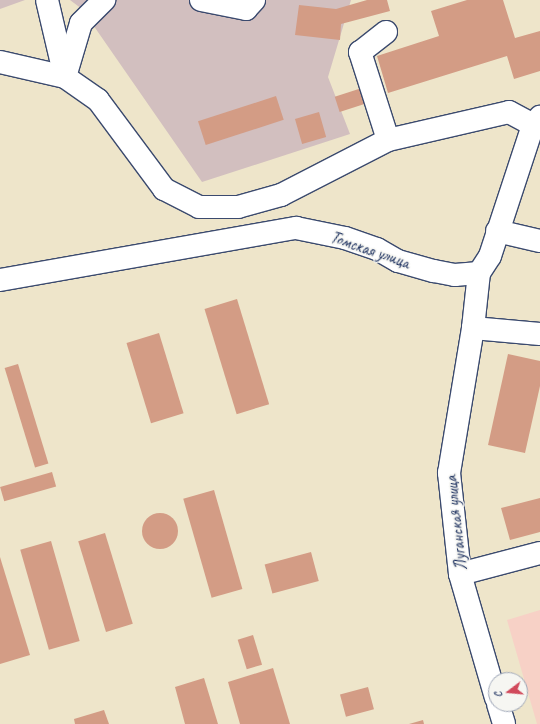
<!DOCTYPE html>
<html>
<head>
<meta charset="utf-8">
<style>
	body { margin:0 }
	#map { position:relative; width:540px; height:724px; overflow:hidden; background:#eee5ca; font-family:Caveat,sans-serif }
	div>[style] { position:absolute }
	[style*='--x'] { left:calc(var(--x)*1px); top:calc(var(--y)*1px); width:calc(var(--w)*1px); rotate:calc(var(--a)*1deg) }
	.built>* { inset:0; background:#f7d1c6 }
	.industrial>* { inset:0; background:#d2bfbf }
	.building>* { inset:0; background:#d39c85; transform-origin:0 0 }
	.round { border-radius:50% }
	.roads { filter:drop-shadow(1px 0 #3b4a6e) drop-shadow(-1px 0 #3b4a6e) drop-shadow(0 1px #3b4a6e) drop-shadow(0 -1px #3b4a6e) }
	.minor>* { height:22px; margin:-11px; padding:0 11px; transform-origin:11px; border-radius:11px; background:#fff }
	span { translate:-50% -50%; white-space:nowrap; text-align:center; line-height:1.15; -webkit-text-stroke:3px #f6f6f2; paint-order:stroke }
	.street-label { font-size:17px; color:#1b2f5e }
	.north { position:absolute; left:488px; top:672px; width:40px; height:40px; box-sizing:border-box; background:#f6f6f2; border:1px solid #9ea6b7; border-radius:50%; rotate:254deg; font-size:11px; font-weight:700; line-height:16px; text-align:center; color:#1b2f5e }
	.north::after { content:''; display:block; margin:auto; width:14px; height:18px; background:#d1495b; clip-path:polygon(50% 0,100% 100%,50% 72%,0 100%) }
</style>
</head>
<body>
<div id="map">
	<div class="built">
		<i style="clip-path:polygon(540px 610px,540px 724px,537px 724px,507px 620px)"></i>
	</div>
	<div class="industrial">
		<i style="clip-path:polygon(0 0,25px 0,0 9px)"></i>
		<i style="clip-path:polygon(70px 0,351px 0,328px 77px,350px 134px,202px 182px,82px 9px)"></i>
	</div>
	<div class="building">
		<i style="clip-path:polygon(367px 0,387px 0,390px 11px,341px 24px,340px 40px,295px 35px,299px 5px,336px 9px)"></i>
		<i style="clip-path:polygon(467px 0,503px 0,515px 38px,540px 31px,540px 71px,514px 79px,507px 56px,388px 93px,377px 56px,439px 36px,431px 11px)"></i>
		<i style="left:368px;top:86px;width:16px;height:35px;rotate:72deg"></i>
		<i style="left:276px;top:96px;width:25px;height:82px;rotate:72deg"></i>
		<i style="left:319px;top:112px;width:26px;height:25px;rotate:74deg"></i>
		<i style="left:237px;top:299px;width:110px;height:34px;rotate:73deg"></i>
		<i style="left:159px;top:333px;width:84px;height:34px;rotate:73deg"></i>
		<i style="clip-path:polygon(508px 354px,540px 361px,540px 386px,525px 453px,488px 445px)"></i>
		<i style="left:18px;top:364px;width:104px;height:14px;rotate:73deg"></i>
		<i style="left:52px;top:472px;width:15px;height:54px;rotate:74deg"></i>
		<i style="left:214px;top:490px;width:103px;height:32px;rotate:74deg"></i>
		<i style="clip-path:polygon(540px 498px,540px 532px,510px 540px,501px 508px)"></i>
		<i class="round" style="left:142px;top:513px;width:36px;height:36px"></i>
		<i style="left:105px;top:533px;width:95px;height:28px;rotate:73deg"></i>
		<i style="left:51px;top:541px;width:104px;height:32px;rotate:74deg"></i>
		<i style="left:311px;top:552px;width:30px;height:48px;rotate:75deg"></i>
		<i style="clip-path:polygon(0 557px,30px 655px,0 664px)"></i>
		<i style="left:253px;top:635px;width:31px;height:16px;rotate:73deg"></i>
		<i style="clip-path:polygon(273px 668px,290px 724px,240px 724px,228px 682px)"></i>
		<i style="clip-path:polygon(204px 678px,218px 724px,185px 724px,175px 687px)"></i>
		<i style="left:368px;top:687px;width:23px;height:29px;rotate:75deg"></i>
		<i style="clip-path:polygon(104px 710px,109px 724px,75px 724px,74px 719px)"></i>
		<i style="clip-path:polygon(423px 720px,424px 724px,409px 724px)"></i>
	</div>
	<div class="roads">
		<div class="minor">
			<i style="--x:47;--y:0;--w:79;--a:76.8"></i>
			<i style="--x:65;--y:77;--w:56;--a:-73.5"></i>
			<i style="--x:81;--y:23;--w:33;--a:-45"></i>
			<i style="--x:201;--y:0;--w:46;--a:11.3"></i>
			<i style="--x:246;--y:9;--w:12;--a:-48"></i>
			<i style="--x:386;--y:32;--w:33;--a:142"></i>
			<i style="--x:360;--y:52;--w:92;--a:72.3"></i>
			<i style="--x:0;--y:62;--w:67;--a:13"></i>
			<i style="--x:65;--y:77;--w:40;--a:34.9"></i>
			<i style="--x:98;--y:100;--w:111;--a:53.4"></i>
			<i style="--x:164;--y:189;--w:39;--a:27"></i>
			<i style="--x:199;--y:207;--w:39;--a:0"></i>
			<i style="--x:238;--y:207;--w:45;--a:-15.6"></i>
			<i style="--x:281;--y:195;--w:120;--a:-27.2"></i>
			<i style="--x:388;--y:140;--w:124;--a:-13"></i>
			<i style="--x:509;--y:112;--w:27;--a:28"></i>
			<i style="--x:497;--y:231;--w:44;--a:13.1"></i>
			<i style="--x:0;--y:280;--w:301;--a:-10"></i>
			<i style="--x:296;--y:228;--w:50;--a:11.5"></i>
			<i style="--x:345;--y:238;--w:34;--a:19"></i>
			<i style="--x:377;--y:249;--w:24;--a:30"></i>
			<i style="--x:398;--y:261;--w:37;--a:16"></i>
			<i style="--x:434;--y:271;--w:21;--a:11"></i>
			<i style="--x:455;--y:275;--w:24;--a:-5"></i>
			<i style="--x:473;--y:328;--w:67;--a:5.1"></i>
			<i style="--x:460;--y:574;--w:83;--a:-14.7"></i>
			<i style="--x:496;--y:698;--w:129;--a:-106.2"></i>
			<i style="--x:460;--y:574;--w:102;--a:-96.2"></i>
			<i style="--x:449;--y:473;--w:147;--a:-80.6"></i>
			<i style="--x:473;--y:328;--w:55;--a:-83.8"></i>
			<i style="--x:479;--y:273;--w:20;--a:-57"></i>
			<i style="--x:490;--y:256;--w:138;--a:-71.8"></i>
			<i style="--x:533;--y:125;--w:11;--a:-49"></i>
			<i style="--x:498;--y:704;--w:21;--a:73"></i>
		</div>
	</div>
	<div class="street-label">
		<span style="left:370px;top:250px;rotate:19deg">Томская улица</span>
		<span style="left:456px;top:523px;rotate:-96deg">Луганская улица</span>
	</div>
	<div class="north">С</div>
</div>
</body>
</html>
